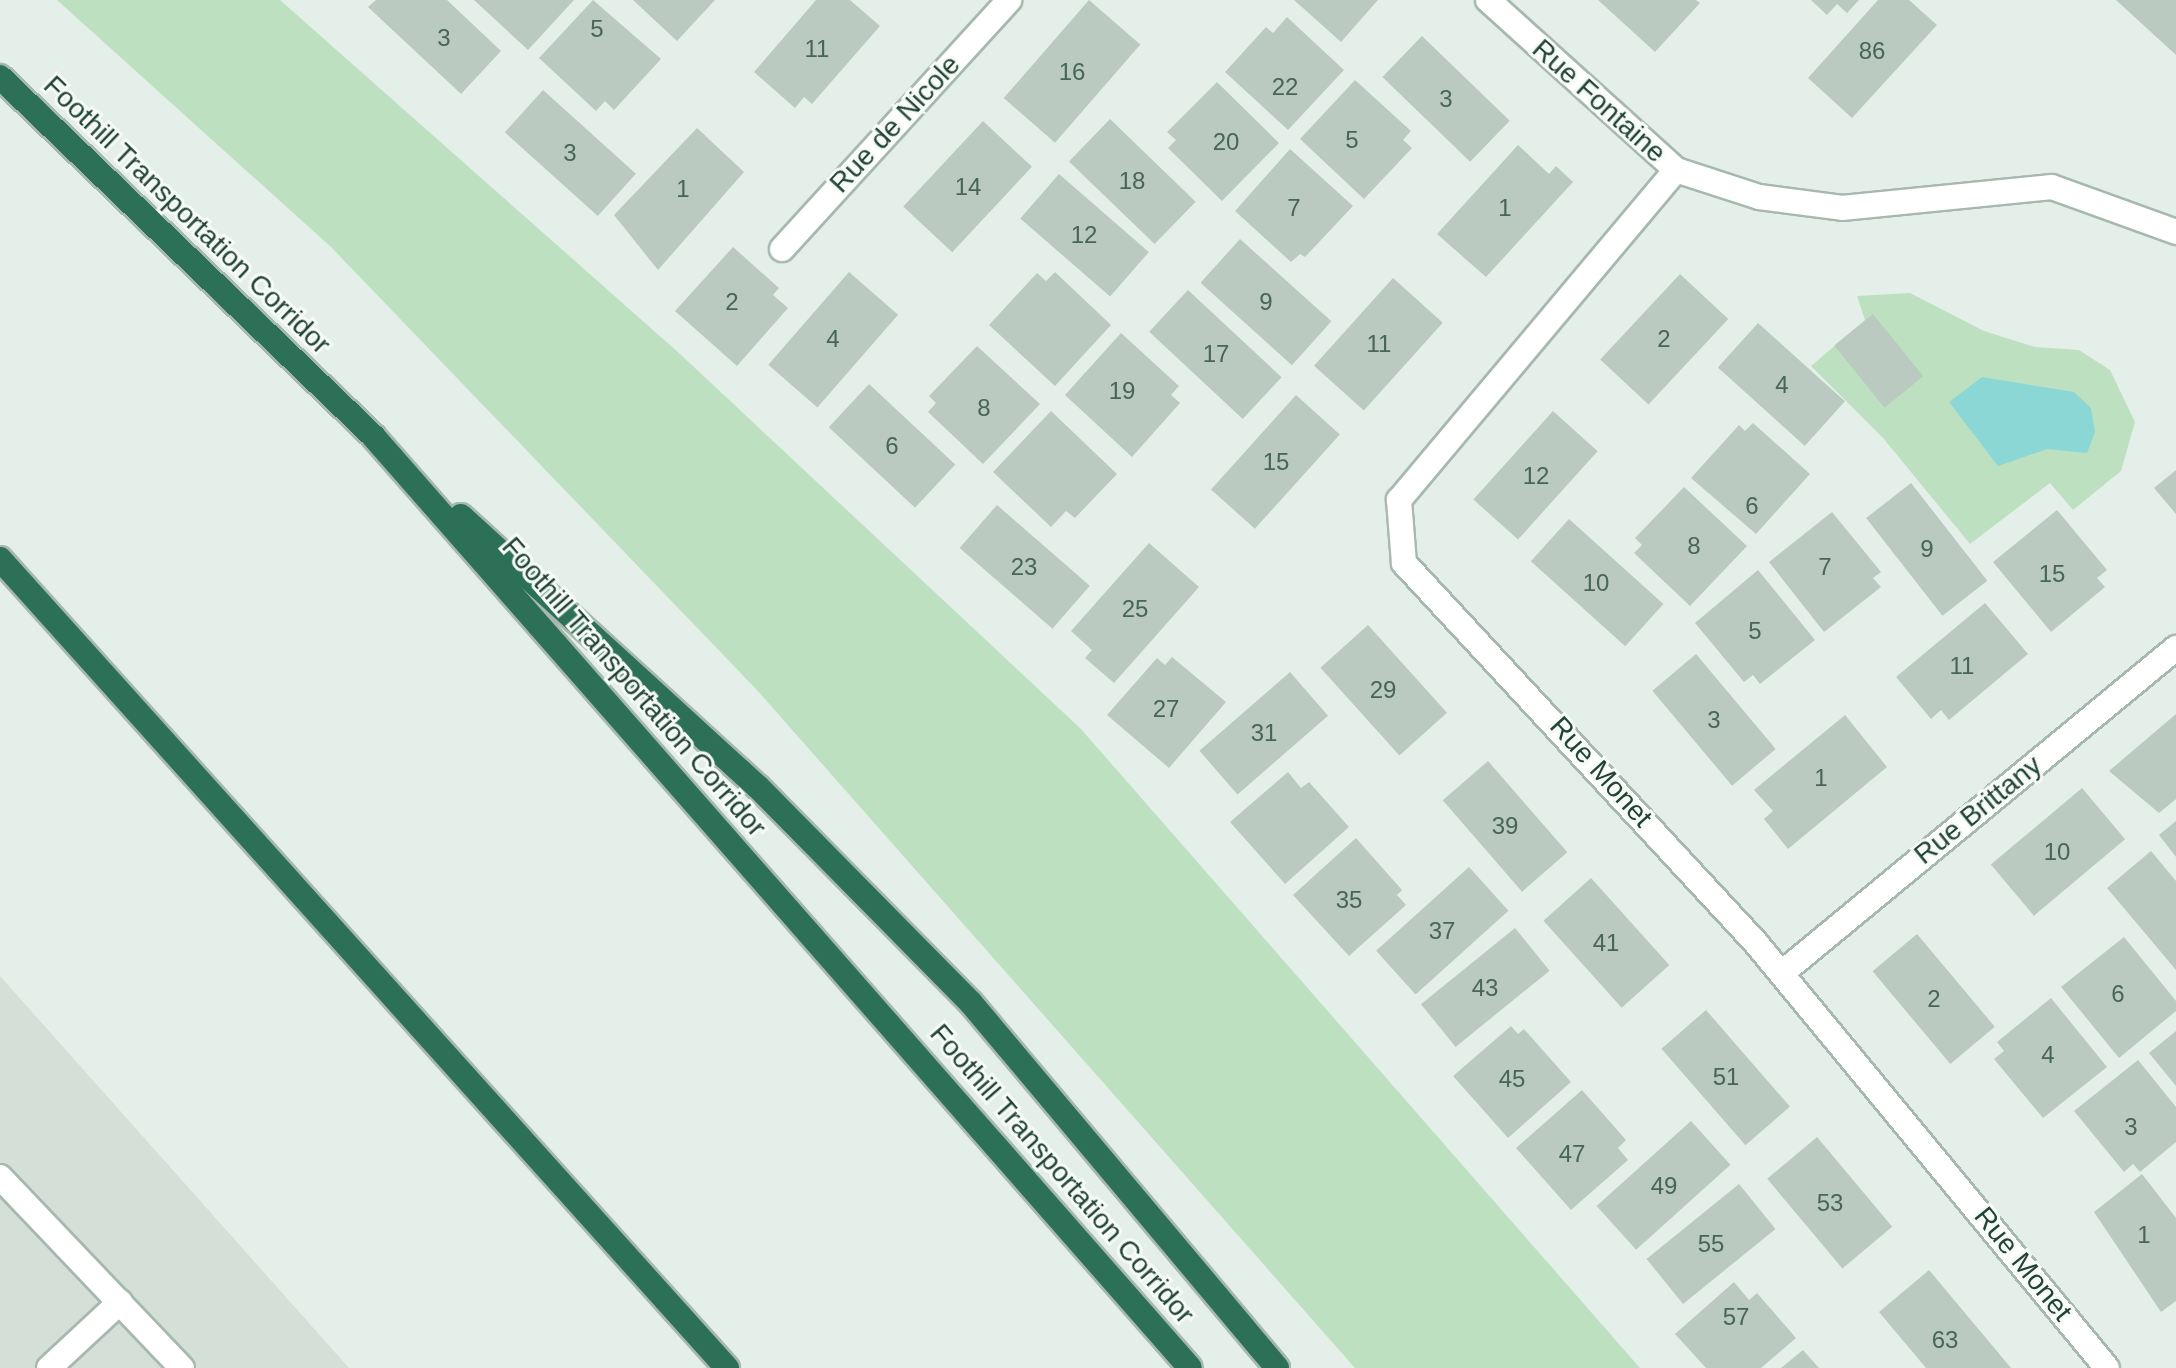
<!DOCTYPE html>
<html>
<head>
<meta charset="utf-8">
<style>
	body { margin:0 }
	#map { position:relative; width:2176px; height:1368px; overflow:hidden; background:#e5efe9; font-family:Arial,sans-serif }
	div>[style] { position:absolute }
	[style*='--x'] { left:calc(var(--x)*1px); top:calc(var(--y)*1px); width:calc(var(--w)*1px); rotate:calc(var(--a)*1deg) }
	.built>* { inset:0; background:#d3dfd7 }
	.green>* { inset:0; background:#bde1c0 }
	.water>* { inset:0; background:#8ad7d5 }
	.building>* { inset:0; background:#bacac1; transform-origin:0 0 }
	.roads { filter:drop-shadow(2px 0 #a7b8af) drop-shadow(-2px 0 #a7b8af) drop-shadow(0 2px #a7b8af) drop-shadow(0 -2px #a7b8af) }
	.minor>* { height:24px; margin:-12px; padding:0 12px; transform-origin:12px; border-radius:12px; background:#fff }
	.highway>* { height:24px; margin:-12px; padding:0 12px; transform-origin:12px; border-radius:12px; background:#2c7157 }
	span { translate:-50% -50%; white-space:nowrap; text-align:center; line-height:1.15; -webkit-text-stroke:6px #f6fbf8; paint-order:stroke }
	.number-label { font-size:24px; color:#486557 }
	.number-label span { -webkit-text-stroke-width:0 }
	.street-label { font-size:28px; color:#224334 }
</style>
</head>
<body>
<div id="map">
	<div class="built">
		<i style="clip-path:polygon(0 976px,349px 1368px,0 1368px)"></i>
	</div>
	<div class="green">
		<i style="clip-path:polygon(57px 0,280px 0,679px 353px,1081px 729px,1640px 1368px,1355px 1368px,756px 689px,331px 247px)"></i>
		<i style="clip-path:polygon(1910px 293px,1984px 331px,2035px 347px,2079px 350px,2110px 370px,2135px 422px,2121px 471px,2073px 510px,2050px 483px,1970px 544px,1883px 438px,1811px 366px,1865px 320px,1857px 296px)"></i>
	</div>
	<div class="water">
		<i style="clip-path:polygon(1982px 377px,2074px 392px,2091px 408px,2095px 432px,2087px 453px,2047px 449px,1998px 466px,1949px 402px)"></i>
	</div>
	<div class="building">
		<i style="clip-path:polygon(376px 0,447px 0,501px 51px,461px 94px,368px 7px)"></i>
		<i style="clip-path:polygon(474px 0,574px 0,528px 50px)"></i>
		<i style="clip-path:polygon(593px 0,661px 59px,614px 110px,605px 101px,596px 111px,539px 58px)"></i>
		<i style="clip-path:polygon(633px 0,715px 0,677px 41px)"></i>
		<i style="clip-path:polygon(816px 0,850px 0,880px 26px,812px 104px,804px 97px,795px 108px,754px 72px)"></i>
		<i style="left:1089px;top:0;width:68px;height:130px;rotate:41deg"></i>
		<i style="clip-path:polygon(1294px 0,1378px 0,1341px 42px)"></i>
		<i style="clip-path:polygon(1598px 0,1696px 0,1700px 3px,1655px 52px)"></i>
		<i style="clip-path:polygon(1811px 0,1859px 0,1847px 13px,1837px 4px,1827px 15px)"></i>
		<i style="clip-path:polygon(1878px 0,1909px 0,1937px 25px,1852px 118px,1808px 78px)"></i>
		<i style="clip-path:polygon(2116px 0,2176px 0,2176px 55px)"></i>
		<i style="clip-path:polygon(1287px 17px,1344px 70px,1288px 130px,1225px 72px,1266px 27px,1273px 33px)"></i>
		<i style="left:1422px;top:36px;width:122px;height:57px;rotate:44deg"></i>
		<i style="clip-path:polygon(1355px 80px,1411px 131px,1403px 140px,1412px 148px,1364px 199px,1300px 139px)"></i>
		<i style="clip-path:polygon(1217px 82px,1279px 143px,1222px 201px,1168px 148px,1176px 140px,1167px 132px)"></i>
		<i style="left:543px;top:90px;width:125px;height:57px;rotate:42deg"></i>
		<i style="left:1110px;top:119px;width:119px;height:59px;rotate:44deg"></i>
		<i style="left:983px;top:121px;width:67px;height:117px;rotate:43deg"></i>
		<i style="clip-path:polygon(697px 128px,744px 172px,658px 270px,614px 215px)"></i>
		<i style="clip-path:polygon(1518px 145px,1549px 174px,1556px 166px,1573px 182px,1486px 277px,1437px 234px)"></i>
		<i style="clip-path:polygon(1290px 149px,1353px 206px,1305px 257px,1300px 254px,1291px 262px,1235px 211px)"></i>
		<i style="left:1059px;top:174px;width:119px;height:59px;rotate:41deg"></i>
		<i style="left:1240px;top:239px;width:123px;height:59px;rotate:42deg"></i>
		<i style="clip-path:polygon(733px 247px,779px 288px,773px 295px,788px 308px,737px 366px,675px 311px)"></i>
		<i style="left:849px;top:272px;width:65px;height:123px;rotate:41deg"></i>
		<i style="clip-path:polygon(1055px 272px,1111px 325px,1055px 386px,989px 325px,1037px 273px,1046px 281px)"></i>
		<i style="left:1680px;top:274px;width:66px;height:117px;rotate:43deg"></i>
		<i style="left:1393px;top:278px;width:67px;height:118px;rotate:42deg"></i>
		<i style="left:1188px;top:290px;width:128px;height:57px;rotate:43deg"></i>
		<i style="left:1873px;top:314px;width:80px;height:50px;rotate:51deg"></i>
		<i style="left:1758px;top:323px;width:117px;height:60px;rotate:42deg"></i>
		<i style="clip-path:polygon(1121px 333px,1179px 386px,1171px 395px,1180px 403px,1132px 457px,1065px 395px)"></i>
		<i style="clip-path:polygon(977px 346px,1040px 404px,983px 464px,928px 412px,936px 403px,929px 396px)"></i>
		<i style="left:869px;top:384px;width:118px;height:59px;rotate:43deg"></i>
		<i style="left:1296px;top:395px;width:59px;height:127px;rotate:42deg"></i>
		<i style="clip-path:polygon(1051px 411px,1117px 474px,1075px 518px,1066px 511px,1051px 527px,993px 472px)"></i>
		<i style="left:1553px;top:411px;width:60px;height:119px;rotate:42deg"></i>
		<i style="clip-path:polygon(1753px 423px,1810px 474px,1756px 534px,1691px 478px,1739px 425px,1745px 431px)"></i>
		<i style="clip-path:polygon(2176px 470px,2176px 514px,2154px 488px)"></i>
		<i style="left:1911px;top:483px;width:124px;height:57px;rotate:52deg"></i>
		<i style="clip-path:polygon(1684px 487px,1747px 546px,1690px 606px,1634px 553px,1642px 545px,1635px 538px)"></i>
		<i style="left:997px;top:505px;width:123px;height:57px;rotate:41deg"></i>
		<i style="clip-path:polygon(2057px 510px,2107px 570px,2097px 578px,2105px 587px,2051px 632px,1993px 562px)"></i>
		<i style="clip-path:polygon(1832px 512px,1881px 572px,1873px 578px,1881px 587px,1824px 632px,1769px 562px)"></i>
		<i style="left:1569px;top:519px;width:127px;height:57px;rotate:42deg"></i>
		<i style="clip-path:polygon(1149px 543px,1199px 587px,1114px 683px,1085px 658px,1092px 650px,1071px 631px)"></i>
		<i style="clip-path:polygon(1758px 570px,1815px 640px,1760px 684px,1753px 675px,1744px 682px,1695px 623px)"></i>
		<i style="clip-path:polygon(1985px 603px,2028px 654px,1949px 720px,1941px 710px,1931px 719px,1896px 677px)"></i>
		<i style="left:1368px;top:625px;width:118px;height:64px;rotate:48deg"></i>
		<i style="left:1696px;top:654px;width:124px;height:57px;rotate:50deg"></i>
		<i style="clip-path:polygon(1172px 657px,1226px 702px,1169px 768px,1107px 715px,1157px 658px,1165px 665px)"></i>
		<i style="left:1290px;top:672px;width:58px;height:120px;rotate:49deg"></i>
		<i style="clip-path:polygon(2176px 714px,2176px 799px,2159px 813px,2109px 771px)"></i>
		<i style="clip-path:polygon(1845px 715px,1887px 767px,1788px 849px,1764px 819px,1773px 811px,1754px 790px)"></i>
		<i style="left:1488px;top:761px;width:121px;height:60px;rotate:49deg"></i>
		<i style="clip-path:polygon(1288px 772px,1301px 788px,1309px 782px,1349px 827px,1285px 884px,1230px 822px)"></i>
		<i style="left:2082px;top:788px;width:67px;height:119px;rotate:50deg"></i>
		<i style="clip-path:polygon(2176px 821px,2176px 857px,2159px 835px)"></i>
		<i style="clip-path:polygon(1356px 838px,1402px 890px,1397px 895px,1406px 905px,1349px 956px,1293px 895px)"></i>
		<i style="clip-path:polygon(2151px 851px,2176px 881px,2176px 970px,2107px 888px)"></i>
		<i style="left:1469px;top:867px;width:59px;height:125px;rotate:48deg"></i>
		<i style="left:1591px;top:878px;width:117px;height:64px;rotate:48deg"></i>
		<i style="left:1515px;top:928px;width:55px;height:121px;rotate:51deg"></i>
		<i style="left:1917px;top:934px;width:121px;height:58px;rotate:50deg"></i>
		<i style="clip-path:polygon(2124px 937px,2176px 1001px,2176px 1011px,2119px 1058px,2061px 987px)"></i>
		<i style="clip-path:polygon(2051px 998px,2107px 1067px,2043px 1118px,1994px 1059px,2004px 1051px,1997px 1042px)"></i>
		<i style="left:1706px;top:1010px;width:128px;height:59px;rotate:49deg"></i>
		<i style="clip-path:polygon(1511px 1026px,1518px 1034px,1524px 1029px,1571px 1082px,1508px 1138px,1453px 1076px)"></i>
		<i style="clip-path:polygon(2176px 1031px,2176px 1086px,2149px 1053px)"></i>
		<i style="clip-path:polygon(2138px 1060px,2176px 1107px,2176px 1142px,2140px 1172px,2133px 1164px,2124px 1172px,2074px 1111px)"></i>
		<i style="clip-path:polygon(1582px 1090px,1626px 1140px,1618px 1148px,1628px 1160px,1571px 1210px,1516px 1148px)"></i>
		<i style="left:1691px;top:1121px;width:59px;height:127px;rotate:48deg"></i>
		<i style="left:1817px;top:1137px;width:117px;height:65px;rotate:50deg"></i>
		<i style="clip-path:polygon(2142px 1174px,2176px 1218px,2176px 1301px,2161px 1312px,2094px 1212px)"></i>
		<i style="left:1739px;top:1184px;width:58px;height:119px;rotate:51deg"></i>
		<i style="clip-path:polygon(1929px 1270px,2011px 1368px,1926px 1368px,1879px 1312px)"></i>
		<i style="clip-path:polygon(1734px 1282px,1749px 1300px,1757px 1293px,1796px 1338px,1761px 1368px,1706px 1368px,1675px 1334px)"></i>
		<i style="clip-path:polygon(1803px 1350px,1819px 1368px,1781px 1368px)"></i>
	</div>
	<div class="roads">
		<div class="minor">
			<i style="--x:1488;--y:0;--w:253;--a:42.1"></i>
			<i style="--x:1676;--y:170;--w:87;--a:18"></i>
			<i style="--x:1759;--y:197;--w:84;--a:7.5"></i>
			<i style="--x:1842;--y:208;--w:211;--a:-5.7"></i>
			<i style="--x:2052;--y:187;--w:132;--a:19.9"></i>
			<i style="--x:1676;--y:170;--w:431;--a:130"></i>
			<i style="--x:1399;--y:500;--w:63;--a:85.5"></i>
			<i style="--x:1404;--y:563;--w:518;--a:47.19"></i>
			<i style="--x:1756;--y:943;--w:551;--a:50.45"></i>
			<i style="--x:782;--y:249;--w:337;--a:-47.6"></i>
			<i style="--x:1782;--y:973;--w:511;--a:-39.52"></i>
			<i style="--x:0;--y:1177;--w:264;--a:46.4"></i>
			<i style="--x:49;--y:1368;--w:97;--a:-42.9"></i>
		</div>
		<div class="highway">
			<i style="--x:0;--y:77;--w:518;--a:43.9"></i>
			<i style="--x:373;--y:436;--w:1239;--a:48.76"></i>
			<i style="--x:461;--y:516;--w:402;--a:42.4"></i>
			<i style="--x:758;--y:787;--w:303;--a:45.4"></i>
			<i style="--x:971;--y:1003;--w:476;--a:50"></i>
			<i style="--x:0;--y:559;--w:1088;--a:48.06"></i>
		</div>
	</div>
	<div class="number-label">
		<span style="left:597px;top:29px">5</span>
		<span style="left:444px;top:38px">3</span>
		<span style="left:817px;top:49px">11</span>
		<span style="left:1872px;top:51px">86</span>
		<span style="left:1072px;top:72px">16</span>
		<span style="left:1285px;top:87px">22</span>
		<span style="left:1446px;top:99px">3</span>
		<span style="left:1352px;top:140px">5</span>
		<span style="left:1226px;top:142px">20</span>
		<span style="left:570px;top:153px">3</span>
		<span style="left:1132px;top:181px">18</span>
		<span style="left:968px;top:187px">14</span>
		<span style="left:683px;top:189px">1</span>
		<span style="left:1294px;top:208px">7</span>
		<span style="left:1505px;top:208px">1</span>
		<span style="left:1084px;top:235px">12</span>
		<span style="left:732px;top:302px">2</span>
		<span style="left:1266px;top:302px">9</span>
		<span style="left:833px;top:339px">4</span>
		<span style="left:1664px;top:339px">2</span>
		<span style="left:1379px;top:344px">11</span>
		<span style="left:1216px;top:354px">17</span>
		<span style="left:1782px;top:385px">4</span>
		<span style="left:1122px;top:391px">19</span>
		<span style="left:984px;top:408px">8</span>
		<span style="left:892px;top:446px">6</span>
		<span style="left:1276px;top:462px">15</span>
		<span style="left:1536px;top:476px">12</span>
		<span style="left:1752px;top:506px">6</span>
		<span style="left:1694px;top:546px">8</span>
		<span style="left:1927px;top:549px">9</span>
		<span style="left:1024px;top:567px">23</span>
		<span style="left:1825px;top:567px">7</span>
		<span style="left:2052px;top:574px">15</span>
		<span style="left:1596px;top:583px">10</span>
		<span style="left:1135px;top:609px">25</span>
		<span style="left:1755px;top:631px">5</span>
		<span style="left:1962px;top:666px">11</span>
		<span style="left:1383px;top:690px">29</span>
		<span style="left:1166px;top:709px">27</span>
		<span style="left:1714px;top:720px">3</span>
		<span style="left:1264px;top:733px">31</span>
		<span style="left:1821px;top:778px">1</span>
		<span style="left:1505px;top:826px">39</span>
		<span style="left:2057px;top:852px">10</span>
		<span style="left:1349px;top:900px">35</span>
		<span style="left:1442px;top:931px">37</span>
		<span style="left:1606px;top:943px">41</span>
		<span style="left:1485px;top:988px">43</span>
		<span style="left:2118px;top:994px">6</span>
		<span style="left:1934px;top:999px">2</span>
		<span style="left:2048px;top:1055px">4</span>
		<span style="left:1726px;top:1077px">51</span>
		<span style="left:1512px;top:1079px">45</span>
		<span style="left:2131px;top:1127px">3</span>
		<span style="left:1572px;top:1154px">47</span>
		<span style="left:1664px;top:1186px">49</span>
		<span style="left:1830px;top:1203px">53</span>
		<span style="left:2144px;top:1235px">1</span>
		<span style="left:1711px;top:1244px">55</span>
		<span style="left:1736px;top:1317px">57</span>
		<span style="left:1945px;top:1340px">63</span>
	</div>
	<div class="street-label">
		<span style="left:1599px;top:101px;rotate:42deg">Rue Fontaine</span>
		<span style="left:895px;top:124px;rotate:-47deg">Rue de Nicole</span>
		<span style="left:187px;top:215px;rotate:44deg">Foothill Transportation Corridor</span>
		<span style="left:634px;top:687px;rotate:49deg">Foothill Transportation Corridor</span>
		<span style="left:1601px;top:772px;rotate:48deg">Rue Monet</span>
		<span style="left:1978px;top:810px;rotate:-39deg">Rue Brittany</span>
		<span style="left:1062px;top:1174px;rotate:49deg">Foothill Transportation Corridor</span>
		<span style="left:2023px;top:1264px;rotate:51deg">Rue Monet</span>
	</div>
</div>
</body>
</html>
